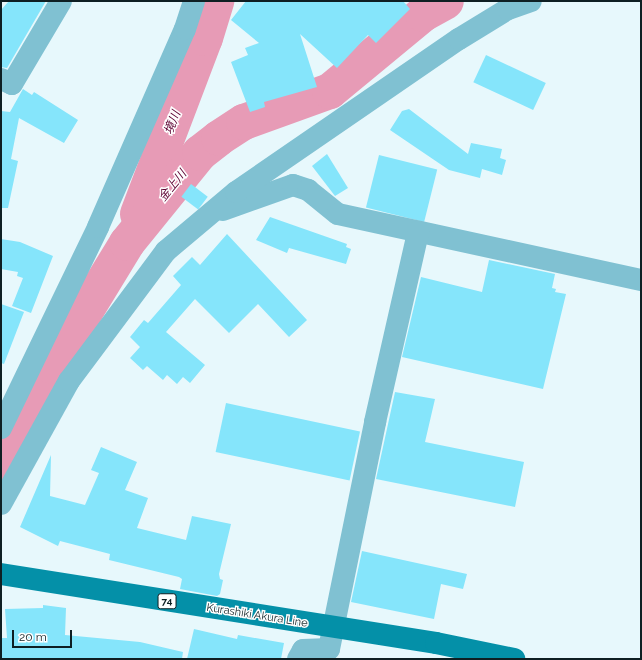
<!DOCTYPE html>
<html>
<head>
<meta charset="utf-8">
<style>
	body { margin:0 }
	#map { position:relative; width:642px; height:660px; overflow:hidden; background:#e7f8fc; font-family:Raleway,"Noto Sans JP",sans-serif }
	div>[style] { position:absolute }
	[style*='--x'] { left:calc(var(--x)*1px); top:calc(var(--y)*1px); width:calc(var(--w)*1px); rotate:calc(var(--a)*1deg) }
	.river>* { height:36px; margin:-18px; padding:0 18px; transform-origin:18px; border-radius:18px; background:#e79bb6 }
	.building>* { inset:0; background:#85e5fb; transform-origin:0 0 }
	.minor>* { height:22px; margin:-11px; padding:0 11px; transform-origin:11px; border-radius:11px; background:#80c1d2 }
	.major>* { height:22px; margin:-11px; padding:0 11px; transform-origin:11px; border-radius:11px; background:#0490a8 }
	span { translate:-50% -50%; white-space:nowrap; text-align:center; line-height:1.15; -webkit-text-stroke:3px #fff; paint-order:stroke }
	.shield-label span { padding:1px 3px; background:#fff; border:1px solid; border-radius:3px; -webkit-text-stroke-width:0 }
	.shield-label { font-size:10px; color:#0e1f23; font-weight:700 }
	.street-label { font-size:11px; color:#0e1f23 }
	.water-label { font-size:12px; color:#5d0232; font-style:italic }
	.frame { position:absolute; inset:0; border:2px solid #0e1f23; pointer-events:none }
	.scale { position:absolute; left:12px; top:630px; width:60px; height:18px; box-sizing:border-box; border:2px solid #0e1f23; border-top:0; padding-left:5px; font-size:12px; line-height:14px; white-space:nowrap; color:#0e1f23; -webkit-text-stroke:3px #fff; paint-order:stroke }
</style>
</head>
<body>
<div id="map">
	<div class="river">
		<i style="--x:138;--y:214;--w:188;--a:-69.2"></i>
		<i style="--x:205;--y:38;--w:39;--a:-73"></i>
		<i style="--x:1;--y:471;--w:117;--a:-64.1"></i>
		<i style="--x:52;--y:366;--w:144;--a:-58.6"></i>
		<i style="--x:127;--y:243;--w:116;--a:-51"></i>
		<i style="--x:200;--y:153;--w:24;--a:-38"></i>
		<i style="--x:219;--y:138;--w:30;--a:-33"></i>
		<i style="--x:244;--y:122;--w:91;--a:-19.8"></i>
		<i style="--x:330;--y:91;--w:121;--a:-39.6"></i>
		<i style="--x:423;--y:14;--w:26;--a:-29"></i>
	</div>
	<div class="building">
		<i style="clip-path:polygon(9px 1px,46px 1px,7px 68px,1px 67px,1px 10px)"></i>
		<i style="clip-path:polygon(246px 1px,403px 1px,410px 9px,376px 43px,368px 35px,337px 68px,300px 34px,317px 87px,264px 102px,265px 107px,250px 112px,231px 62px,248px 55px,245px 48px,259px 43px,231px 20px)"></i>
		<i style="left:486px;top:55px;width:66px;height:30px;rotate:25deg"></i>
		<i style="clip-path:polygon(23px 89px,32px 95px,34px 92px,78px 120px,64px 143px,19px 118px,11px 159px,18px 161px,8px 208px,1px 208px,1px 111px,10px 112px)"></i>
		<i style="clip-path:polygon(409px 109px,468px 154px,471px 143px,502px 149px,500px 158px,506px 160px,502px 175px,482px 169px,480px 178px,449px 170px,390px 130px,402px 111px)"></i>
		<i style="clip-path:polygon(327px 154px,348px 188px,335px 196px,312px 166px)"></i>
		<i style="left:379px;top:155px;width:60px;height:54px;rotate:14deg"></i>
		<i style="left:191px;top:184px;width:21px;height:16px;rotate:37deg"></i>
		<i style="clip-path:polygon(270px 217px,347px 244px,346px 247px,351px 249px,346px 264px,289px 248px,287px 253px,256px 240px)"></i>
		<i style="clip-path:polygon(227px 234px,307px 320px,289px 337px,258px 304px,229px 333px,195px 299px,166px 332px,205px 365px,190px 383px,183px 377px,177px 384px,167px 375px,163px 380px,147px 366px,143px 370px,130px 358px,140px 347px,130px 337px,144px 320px,148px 323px,181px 285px,173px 276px,192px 257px,200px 265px)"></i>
		<i style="clip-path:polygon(1px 239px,20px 242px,53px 256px,31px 313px,12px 306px,23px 278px,17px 276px,18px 272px,1px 269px)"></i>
		<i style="clip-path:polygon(489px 260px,555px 274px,552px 288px,556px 289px,555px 292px,566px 294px,543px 389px,402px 357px,421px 277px,482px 292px)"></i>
		<i style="clip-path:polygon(1px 304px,24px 312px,4px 364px,1px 363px)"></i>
		<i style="clip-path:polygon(395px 392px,435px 399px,425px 442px,524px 462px,515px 507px,376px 479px)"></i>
		<i style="left:226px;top:403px;width:137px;height:50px;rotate:12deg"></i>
		<i style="clip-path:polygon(101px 447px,137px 462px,125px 490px,148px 498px,137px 528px,186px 540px,192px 516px,231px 524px,219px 574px,220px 579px,223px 580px,220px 594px,217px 596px,180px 589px,182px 579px,179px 577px,109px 560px,110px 554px,60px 541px,58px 546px,20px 527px,51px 455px,50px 496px,85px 505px,99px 473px,91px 470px)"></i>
		<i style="clip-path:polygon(362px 551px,467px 574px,463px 589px,441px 584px,434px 619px,351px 602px)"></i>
		<i style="clip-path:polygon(43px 605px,66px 608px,65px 635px,140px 642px,183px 652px,182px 659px,1px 659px,1px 638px,7px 638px,5px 609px,43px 608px)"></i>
		<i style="clip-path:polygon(194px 629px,237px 639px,238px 635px,284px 643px,281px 659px,187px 659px)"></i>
	</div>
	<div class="minor">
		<i style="--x:1;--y:79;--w:12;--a:24"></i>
		<i style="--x:12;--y:84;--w:96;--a:-59.4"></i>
		<i style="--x:223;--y:210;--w:74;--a:-19.7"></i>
		<i style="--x:293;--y:185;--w:16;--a:18"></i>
		<i style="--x:308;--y:190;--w:38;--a:39"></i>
		<i style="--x:338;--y:214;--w:310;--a:12.3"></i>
		<i style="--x:1;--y:428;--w:223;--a:-64.2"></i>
		<i style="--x:98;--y:227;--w:216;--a:-66.3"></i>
		<i style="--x:185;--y:29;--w:29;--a:-72"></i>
		<i style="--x:1;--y:504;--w:141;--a:-61.1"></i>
		<i style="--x:69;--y:381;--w:162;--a:-53.3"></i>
		<i style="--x:166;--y:251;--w:92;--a:-40.1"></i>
		<i style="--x:236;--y:192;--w:270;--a:-34.5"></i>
		<i style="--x:459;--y:39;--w:57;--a:-31.5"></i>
		<i style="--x:508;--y:9;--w:24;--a:-19"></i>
		<i style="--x:298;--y:659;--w:10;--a:-61"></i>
		<i style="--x:303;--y:650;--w:26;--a:-2"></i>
		<i style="--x:329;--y:649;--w:232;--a:-78.5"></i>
		<i style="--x:375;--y:422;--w:195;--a:-77.2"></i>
	</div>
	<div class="major">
		<i style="--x:1;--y:574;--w:440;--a:9"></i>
		<i style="--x:436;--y:643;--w:80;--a:11.6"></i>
	</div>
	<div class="shield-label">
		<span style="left:167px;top:601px">74</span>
	</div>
	<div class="street-label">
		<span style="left:257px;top:616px;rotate:9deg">Kurashiki Akura Line</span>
	</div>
	<div class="water-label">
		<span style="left:173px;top:123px;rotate:-69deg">境川</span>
		<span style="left:173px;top:186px;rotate:-51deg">金上川</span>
	</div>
	<div class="frame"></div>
	<div class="scale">20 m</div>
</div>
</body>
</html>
